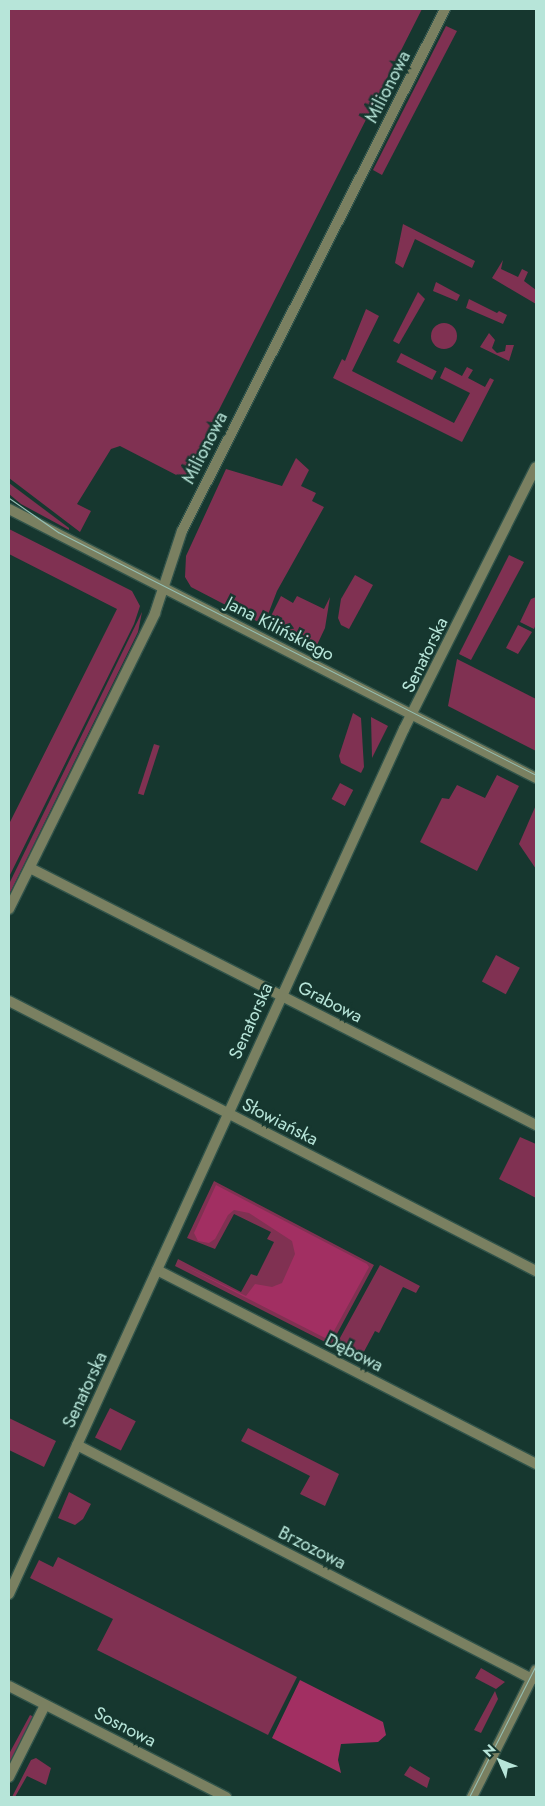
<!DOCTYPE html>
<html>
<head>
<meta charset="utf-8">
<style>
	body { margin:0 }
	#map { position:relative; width:545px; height:1806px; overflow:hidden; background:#16372f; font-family:Jost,sans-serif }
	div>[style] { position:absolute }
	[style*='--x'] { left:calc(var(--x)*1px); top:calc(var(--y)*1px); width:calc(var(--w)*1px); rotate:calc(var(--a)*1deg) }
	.green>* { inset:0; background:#803152; transform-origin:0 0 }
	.round { border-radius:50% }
	.forest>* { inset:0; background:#a22f62 }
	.roads { filter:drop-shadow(1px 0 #30534a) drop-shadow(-1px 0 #30534a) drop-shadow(0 1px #30534a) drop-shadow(0 -1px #30534a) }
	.minor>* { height:10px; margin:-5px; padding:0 5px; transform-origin:5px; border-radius:5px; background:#7a8061 }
	.tertiary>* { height:10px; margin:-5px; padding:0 5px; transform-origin:5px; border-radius:5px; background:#7a8061 }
	.tram>* { height:1px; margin:-0.5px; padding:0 0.5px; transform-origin:0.5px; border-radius:0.5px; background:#95c1b6 }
	span { translate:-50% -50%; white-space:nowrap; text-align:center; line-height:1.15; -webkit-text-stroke:5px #16372f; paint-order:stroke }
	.street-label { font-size:18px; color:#b7e5d9 }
	.frame { position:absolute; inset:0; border:10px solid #b7e5d9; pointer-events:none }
	.north { position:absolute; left:475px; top:1736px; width:50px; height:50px; -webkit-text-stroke:4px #16372f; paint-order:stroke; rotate:314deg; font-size:14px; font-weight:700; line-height:20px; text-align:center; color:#b7e5d9 }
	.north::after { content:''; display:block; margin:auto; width:18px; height:22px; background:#b7e5d9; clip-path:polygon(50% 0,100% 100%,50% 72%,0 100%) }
</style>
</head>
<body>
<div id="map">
	<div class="green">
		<i style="clip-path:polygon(9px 9px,422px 9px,184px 479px,120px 446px,111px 449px,77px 504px,91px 511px,80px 532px,9px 478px)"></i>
		<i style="clip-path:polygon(446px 26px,457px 31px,382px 175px,373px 170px)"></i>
		<i style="clip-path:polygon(403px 224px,475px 261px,472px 268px,415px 239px,403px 268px,395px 263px)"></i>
		<i style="clip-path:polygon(503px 260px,501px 269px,518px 277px,522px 269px,528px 272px,524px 281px,536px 290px,536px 304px,492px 278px)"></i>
		<i style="clip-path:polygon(436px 282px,460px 295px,457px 301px,433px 291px)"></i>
		<i style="clip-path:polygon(418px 292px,425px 299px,399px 344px,393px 341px)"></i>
		<i style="clip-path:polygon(469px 299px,497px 313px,499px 311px,507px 315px,503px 324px,466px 308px)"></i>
		<i style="clip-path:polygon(366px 309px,379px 316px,352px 371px,454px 423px,470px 393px,440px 378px,445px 367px,462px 376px,467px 367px,473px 370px,468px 378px,485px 387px,490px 378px,494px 380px,462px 442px,333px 378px,342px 359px,345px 361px)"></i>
		<i class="round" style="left:431px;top:323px;width:26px;height:26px"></i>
		<i style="clip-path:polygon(489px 333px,495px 340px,492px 348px,497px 353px,505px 351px,506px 345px,514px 345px,509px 361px,480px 347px)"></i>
		<i style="left:401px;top:353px;width:40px;height:10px;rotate:27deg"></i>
		<i style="clip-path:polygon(296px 458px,309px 470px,301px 486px,316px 493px,312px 501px,324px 507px,277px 591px,264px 625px,191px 587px,185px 577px,186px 556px,226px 469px,282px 486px)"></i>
		<i style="clip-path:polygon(9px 483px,69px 528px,69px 530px,21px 504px,9px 494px)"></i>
		<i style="clip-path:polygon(9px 529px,132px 591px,140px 606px,134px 624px,9px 877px,9px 824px,117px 609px,9px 554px)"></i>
		<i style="clip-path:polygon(509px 555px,524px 562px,471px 660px,459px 654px)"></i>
		<i style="clip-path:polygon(355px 575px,373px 585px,349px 629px,341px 625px,338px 618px,341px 599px)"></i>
		<i style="clip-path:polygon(281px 596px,293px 603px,297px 596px,324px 609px,330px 597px,325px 628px,316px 647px,269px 620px)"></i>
		<i style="clip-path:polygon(536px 597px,536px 624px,534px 629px,520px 622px,531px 599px)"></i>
		<i style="clip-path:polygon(142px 612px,138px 632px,9px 895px,9px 884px)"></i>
		<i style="clip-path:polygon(518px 625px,532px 632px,518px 654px,506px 648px)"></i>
		<i style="clip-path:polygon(457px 659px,536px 699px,536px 751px,448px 706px)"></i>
		<i style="clip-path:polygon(353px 713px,361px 718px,364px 767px,361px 773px,341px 763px,339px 756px)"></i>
		<i style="clip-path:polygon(371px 717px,388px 726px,372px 758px)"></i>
		<i style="left:154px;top:744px;width:6px;height:52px;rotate:18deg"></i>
		<i style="clip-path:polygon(497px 775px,519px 786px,477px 871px,420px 842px,442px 798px,449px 799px,457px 785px,485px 798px)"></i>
		<i style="left:340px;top:783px;width:15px;height:18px;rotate:28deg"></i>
		<i style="clip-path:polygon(536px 805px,536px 869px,519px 844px)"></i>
		<i style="left:496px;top:955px;width:27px;height:30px;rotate:28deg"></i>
		<i style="clip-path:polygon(520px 1137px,536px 1144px,536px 1198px,499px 1179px)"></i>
		<i style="clip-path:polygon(214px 1181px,374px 1265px,331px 1345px,175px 1266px,178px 1259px,241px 1292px,251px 1274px,257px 1276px,274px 1242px,267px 1239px,271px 1232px,234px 1214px,215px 1249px,187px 1238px)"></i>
		<i style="clip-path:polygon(380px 1265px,420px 1286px,416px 1293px,403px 1287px,379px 1333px,375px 1331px,359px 1361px,335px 1347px)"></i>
		<i style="left:110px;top:1408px;width:29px;height:33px;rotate:27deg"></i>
		<i style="clip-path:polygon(9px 1418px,56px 1441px,44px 1467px,9px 1450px)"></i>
		<i style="clip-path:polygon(248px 1428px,339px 1474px,325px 1506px,300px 1494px,310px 1476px,241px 1441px)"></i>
		<i style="clip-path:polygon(69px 1492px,91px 1504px,83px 1519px,75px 1525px,58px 1518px)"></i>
		<i style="clip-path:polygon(58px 1557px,297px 1677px,268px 1735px,97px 1650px,113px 1619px,30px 1578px,39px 1560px,53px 1567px)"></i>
		<i style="clip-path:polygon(481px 1668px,505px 1682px,496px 1689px,475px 1678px)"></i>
		<i style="clip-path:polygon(495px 1691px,498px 1699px,481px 1733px,474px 1730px)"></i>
		<i style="clip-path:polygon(30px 1715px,34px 1717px,9px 1766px,9px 1754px)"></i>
		<i style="clip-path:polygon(36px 1758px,51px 1768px,46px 1785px,27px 1776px,15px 1797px,12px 1797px,31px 1760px)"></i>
		<i style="clip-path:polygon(410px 1766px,430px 1778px,427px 1788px,404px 1775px)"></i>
	</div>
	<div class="forest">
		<i style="clip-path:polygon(216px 1185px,367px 1264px,369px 1267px,329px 1340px,180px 1264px,246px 1296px,255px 1284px,272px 1287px,282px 1283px,295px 1254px,292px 1241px,249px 1213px,234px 1210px,228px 1215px,215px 1239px,209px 1243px,198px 1241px,194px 1233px)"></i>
		<i style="clip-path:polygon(300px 1680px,383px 1722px,386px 1735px,378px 1742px,341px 1744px,338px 1760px,341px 1773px,272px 1738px)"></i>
	</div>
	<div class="roads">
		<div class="minor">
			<i style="--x:30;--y:868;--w:568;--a:26.93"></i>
			<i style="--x:9;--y:1001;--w:592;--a:27.13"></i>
			<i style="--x:157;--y:1270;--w:426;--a:27.1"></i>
			<i style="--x:77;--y:1445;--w:512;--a:27.22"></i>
			<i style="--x:9;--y:1594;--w:951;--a:-65.46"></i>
			<i style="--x:404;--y:729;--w:293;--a:-63.3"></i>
			<i style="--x:9;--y:1686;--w:244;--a:27.1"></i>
			<i style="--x:9;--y:1777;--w:80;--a:-63.4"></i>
		</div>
		<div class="tertiary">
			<i style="--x:9;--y:509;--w:592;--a:27.04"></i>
			<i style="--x:9;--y:909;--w:330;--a:-63.7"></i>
			<i style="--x:155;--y:613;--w:86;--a:-71.8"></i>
			<i style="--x:182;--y:531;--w:585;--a:-63.26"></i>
			<i style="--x:472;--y:1797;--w:142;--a:-63.3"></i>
		</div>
	</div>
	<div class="tram">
		<i style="--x:9;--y:498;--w:60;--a:34.8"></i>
		<i style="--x:58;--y:532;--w:536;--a:26.95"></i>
		<i style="--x:469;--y:1797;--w:148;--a:-63.1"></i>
	</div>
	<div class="street-label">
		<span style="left:388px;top:87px;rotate:-63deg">Milionowa</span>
		<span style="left:205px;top:448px;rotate:-63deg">Milionowa</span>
		<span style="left:280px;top:629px;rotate:27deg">Jana Kilińskiego</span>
		<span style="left:425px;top:655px;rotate:-64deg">Senatorska</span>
		<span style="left:330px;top:1002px;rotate:27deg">Grabowa</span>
		<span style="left:251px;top:1021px;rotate:-66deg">Senatorska</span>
		<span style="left:280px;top:1122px;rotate:27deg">Słowiańska</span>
		<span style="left:354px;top:1353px;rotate:27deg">Dębowa</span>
		<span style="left:85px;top:1390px;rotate:-65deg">Senatorska</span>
		<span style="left:312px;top:1548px;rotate:27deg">Brzozowa</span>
		<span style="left:125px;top:1727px;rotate:27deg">Sosnowa</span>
	</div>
	<div class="frame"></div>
	<div class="north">N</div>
</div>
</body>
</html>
